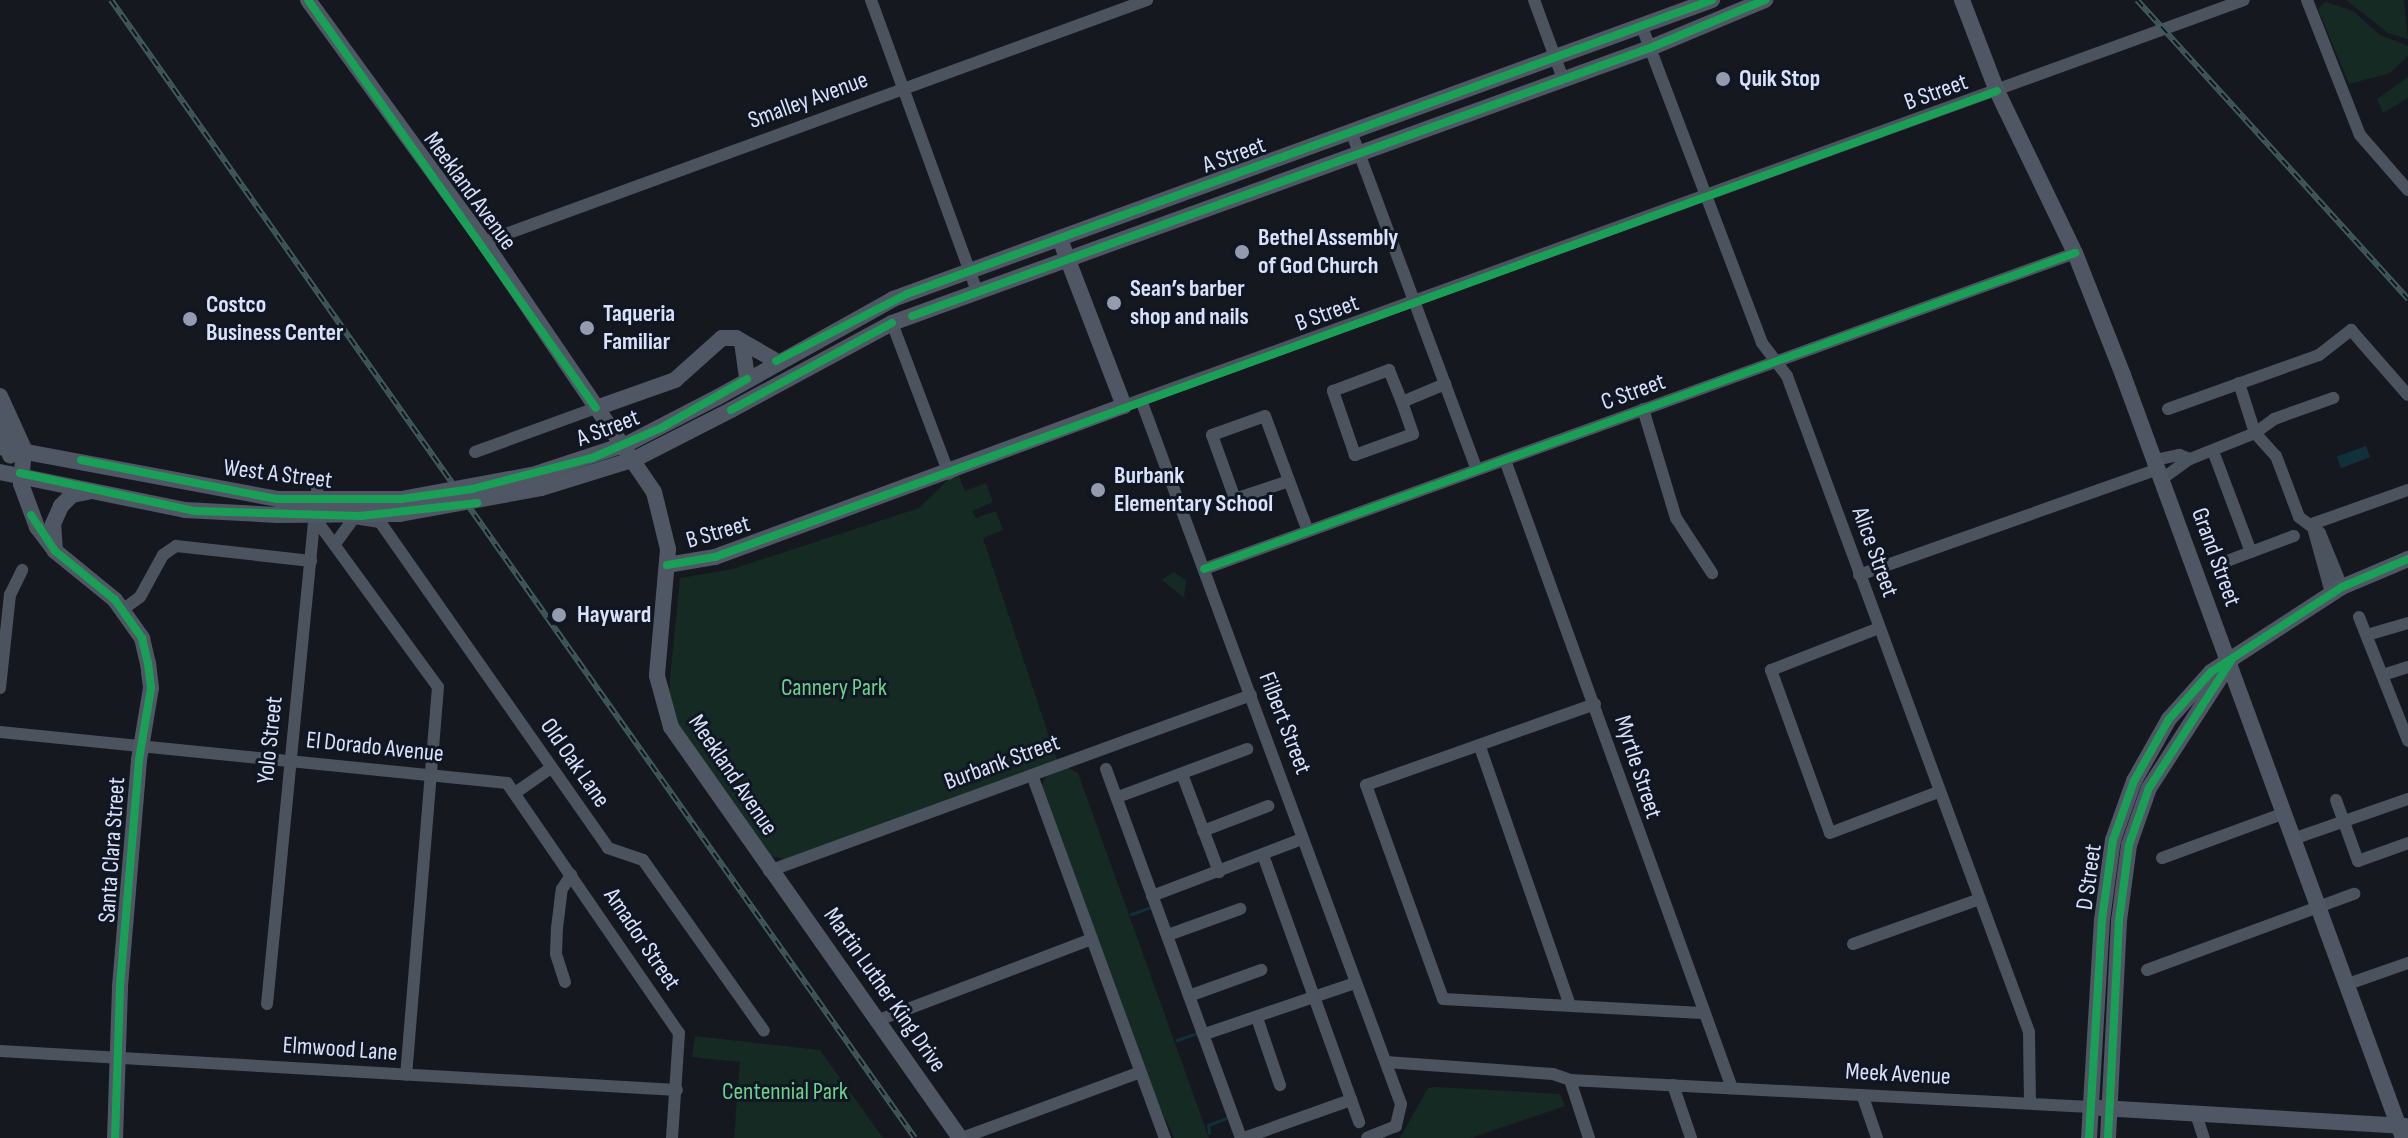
<!DOCTYPE html>
<html>
<head>
<meta charset="utf-8">
<style>
	body { margin:0 }
	#map { position:relative; width:2408px; height:1138px; overflow:hidden; background:#15181f; font-family:"Sofia Sans Condensed",sans-serif }
	div>[style] { position:absolute }
	[style*='--x'] { left:calc(var(--x)*1px); top:calc(var(--y)*1px); width:calc(var(--w)*1px); rotate:calc(var(--a)*1deg) }
	.green>* { inset:0; background:#152a22 }
	.water>* { inset:0; background:#10313b; transform-origin:0 0 }
	.stream>* { height:3px; margin:-1.5px; padding:0 1.5px; transform-origin:1.5px; border-radius:1.5px; background:#10313b }
	.street>* { height:12px; margin:-6px; padding:0 6px; transform-origin:6px; border-radius:6px; background:#4b535f }
	.secondary>* { height:16px; margin:-8px; padding:0 8px; transform-origin:8px; border-radius:8px; background:#4f5765 }
	.rail>* { height:6px; margin-top:-3px; transform-origin:0; background:repeating-linear-gradient(90deg,#111623 0 9px,#40595a 0 18px); box-sizing:border-box; border-block:2px solid #40595a }
	.secondary-bridge>* { height:16px; margin:-8px; padding:0 8px; transform-origin:8px; border-radius:8px; background:#4f5765 }
	.cycleway>* { height:8px; margin:-4px; padding:0 4px; transform-origin:4px; border-radius:4px; background:#1a9f57 }
	.dots>* { width:22px; height:22px; translate:-50% -50%; box-sizing:border-box; border:4px solid #111623; border-radius:50% }
	span { translate:-50% -50%; white-space:nowrap; text-align:center; line-height:1.15; -webkit-text-stroke:6px #111623; paint-order:stroke }
	.poi-label { font-size:24px; color:#d8e2fb; font-weight:700 }
	.left { translate:0 -50%; text-align:left }
	.street-label { font-size:24px; color:#d8e2fb }
	.park-label { font-size:24px; color:#6cd38f }
</style>
</head>
<body>
<div id="map">
	<div class="green">
		<i style="clip-path:polygon(2346px 0,2404px 0,2408px 39px,2388px 33px)"></i>
		<i style="clip-path:polygon(2325px 2px,2353px 11px,2380px 35px,2408px 46px,2408px 56px,2390px 73px,2349px 84px,2318px 9px)"></i>
		<i style="clip-path:polygon(2408px 77px,2408px 98px,2383px 113px,2377px 99px)"></i>
		<i style="clip-path:polygon(957px 471px,965px 491px,986px 483px,993px 502px,972px 511px,976px 518px,996px 511px,1003px 530px,983px 538px,1057px 760px,785px 859px,770px 856px,675px 720px,669px 689px,680px 578px,733px 569px,919px 508px)"></i>
		<i style="clip-path:polygon(1173px 572px,1186px 580px,1184px 598px,1162px 580px)"></i>
		<i style="clip-path:polygon(1068px 768px,1078px 773px,1209px 1138px,1174px 1138px,1154px 1094px,1042px 785px,1047px 775px)"></i>
		<i style="clip-path:polygon(695px 1036px,820px 1050px,883px 1138px,734px 1138px,740px 1062px,692px 1057px)"></i>
		<i style="clip-path:polygon(1434px 1087px,1560px 1094px,1565px 1106px,1471px 1138px,1400px 1138px,1428px 1088px)"></i>
	</div>
	<div class="water">
		<i style="left:2366px;top:446px;width:12px;height:31px;rotate:70deg"></i>
	</div>
	<div class="stream">
		<i style="--x:1131;--y:914;--w:21;--a:-19"></i>
		<i style="--x:1177;--y:1040;--w:21;--a:-19"></i>
		<i style="--x:1209;--y:1133;--w:8;--a:-97"></i>
		<i style="--x:1208;--y:1125;--w:22;--a:-21"></i>
	</div>
	<div class="street">
		<i style="--x:871;--y:0;--w:311;--a:70"></i>
		<i style="--x:1534;--y:0;--w:84;--a:69.8"></i>
		<i style="--x:2307;--y:0;--w:145;--a:68.6"></i>
		<i style="--x:2360;--y:135;--w:73;--a:48.9"></i>
		<i style="--x:1642;--y:27;--w:338;--a:69.2"></i>
		<i style="--x:1762;--y:343;--w:41;--a:52.9"></i>
		<i style="--x:1787;--y:376;--w:699;--a:69.75"></i>
		<i style="--x:2029;--y:1032;--w:71;--a:89.2"></i>
		<i style="--x:1352;--y:134;--w:358;--a:69.6"></i>
		<i style="--x:484;--y:242;--w:706;--a:-20.05"></i>
		<i style="--x:892;--y:323;--w:161;--a:69.3"></i>
		<i style="--x:2239;--y:383;--w:52;--a:72.3"></i>
		<i style="--x:2255;--y:433;--w:31;--a:48"></i>
		<i style="--x:2276;--y:456;--w:65;--a:69.3"></i>
		<i style="--x:2299;--y:517;--w:26;--a:37"></i>
		<i style="--x:2320;--y:533;--w:58;--a:67.8"></i>
		<i style="--x:1141;--y:400;--w:750;--a:69.73"></i>
		<i style="--x:1401;--y:1104;--w:23;--a:103"></i>
		<i style="--x:1396;--y:1126;--w:31;--a:158"></i>
		<i style="--x:1402;--y:402;--w:34;--a:71"></i>
		<i style="--x:1413;--y:434;--w:62;--a:160.1"></i>
		<i style="--x:1355;--y:455;--w:68;--a:-109"></i>
		<i style="--x:1333;--y:391;--w:60;--a:-20.6"></i>
		<i style="--x:1389;--y:370;--w:35;--a:68"></i>
		<i style="--x:1402;--y:402;--w:47;--a:-22.7"></i>
		<i style="--x:1124;--y:406;--w:1191;--a:-19.93"></i>
		<i style="--x:1643;--y:409;--w:114;--a:73.2"></i>
		<i style="--x:1676;--y:518;--w:66;--a:56.8"></i>
		<i style="--x:2168;--y:409;--w:160;--a:-19.7"></i>
		<i style="--x:2319;--y:355;--w:41;--a:-38"></i>
		<i style="--x:2351;--y:330;--w:86;--a:48.8"></i>
		<i style="--x:2213;--y:451;--w:108;--a:69.4"></i>
		<i style="--x:475;--y:452;--w:129;--a:-20"></i>
		<i style="--x:1505;--y:460;--w:668;--a:70.13"></i>
		<i style="--x:2155;--y:460;--w:25;--a:-12"></i>
		<i style="--x:2179;--y:455;--w:12;--a:20"></i>
		<i style="--x:2162;--y:479;--w:34;--a:-36"></i>
		<i style="--x:2190;--y:459;--w:70;--a:-21.8"></i>
		<i style="--x:2255;--y:433;--w:24;--a:-36"></i>
		<i style="--x:2274;--y:419;--w:63;--a:-19.6"></i>
		<i style="--x:1289;--y:481;--w:57;--a:161.6"></i>
		<i style="--x:1235;--y:499;--w:68;--a:-109.8"></i>
		<i style="--x:1212;--y:435;--w:56;--a:-19.7"></i>
		<i style="--x:1265;--y:416;--w:109;--a:69.6"></i>
		<i style="--x:1303;--y:518;--w:14;--a:69"></i>
		<i style="--x:314;--y:517;--w:210;--a:53.9"></i>
		<i style="--x:438;--y:687;--w:389;--a:94.7"></i>
		<i style="--x:2312;--y:524;--w:102;--a:-19.5"></i>
		<i style="--x:2312;--y:524;--w:72;--a:74.6"></i>
		<i style="--x:335;--y:544;--w:32;--a:-54"></i>
		<i style="--x:354;--y:518;--w:26;--a:9"></i>
		<i style="--x:380;--y:522;--w:398;--a:55"></i>
		<i style="--x:608;--y:848;--w:37;--a:19"></i>
		<i style="--x:643;--y:860;--w:209;--a:54.7"></i>
		<i style="--x:2219;--y:564;--w:80;--a:-20.5"></i>
		<i style="--x:1204;--y:569;--w:927;--a:-19.94"></i>
		<i style="--x:1859;--y:575;--w:317;--a:-19.5"></i>
		<i style="--x:122;--y:610;--w:22;--a:-36"></i>
		<i style="--x:140;--y:597;--w:48;--a:-61.3"></i>
		<i style="--x:163;--y:555;--w:16;--a:-35"></i>
		<i style="--x:176;--y:546;--w:136;--a:6.3"></i>
		<i style="--x:2359;--y:617;--w:133;--a:68.4"></i>
		<i style="--x:1879;--y:628;--w:116;--a:158.7"></i>
		<i style="--x:1771;--y:670;--w:173;--a:70.1"></i>
		<i style="--x:1830;--y:833;--w:116;--a:-20.8"></i>
		<i style="--x:2367;--y:635;--w:43;--a:-16.3"></i>
		<i style="--x:2383;--y:675;--w:26;--a:-18"></i>
		<i style="--x:0;--y:688;--w:94;--a:-83.9"></i>
		<i style="--x:10;--y:595;--w:28;--a:-64"></i>
		<i style="--x:1595;--y:704;--w:243;--a:160.5"></i>
		<i style="--x:1366;--y:785;--w:227;--a:70.2"></i>
		<i style="--x:1443;--y:999;--w:259;--a:3.1"></i>
		<i style="--x:0;--y:732;--w:510;--a:5.74"></i>
		<i style="--x:507;--y:783;--w:303;--a:55.5"></i>
		<i style="--x:679;--y:1033;--w:105;--a:93.8"></i>
		<i style="--x:1480;--y:747;--w:270;--a:70.8"></i>
		<i style="--x:1106;--y:769;--w:393;--a:69.9"></i>
		<i style="--x:1182;--y:774;--w:105;--a:69.3"></i>
		<i style="--x:1032;--y:775;--w:387;--a:69.9"></i>
		<i style="--x:515;--y:793;--w:44;--a:-34.8"></i>
		<i style="--x:1118;--y:797;--w:138;--a:-20.4"></i>
		<i style="--x:2336;--y:800;--w:65;--a:70.2"></i>
		<i style="--x:2358;--y:861;--w:53;--a:-19.8"></i>
		<i style="--x:1203;--y:831;--w:70;--a:-21"></i>
		<i style="--x:2293;--y:839;--w:122;--a:-19.2"></i>
		<i style="--x:1263;--y:855;--w:284;--a:70.2"></i>
		<i style="--x:2162;--y:858;--w:131;--a:-20.1"></i>
		<i style="--x:769;--y:871;--w:513;--a:-20.06"></i>
		<i style="--x:1152;--y:896;--w:160;--a:-20.8"></i>
		<i style="--x:1168;--y:935;--w:77;--a:-19.9"></i>
		<i style="--x:1853;--y:944;--w:132;--a:-19.5"></i>
		<i style="--x:2147;--y:970;--w:221;--a:-20.2"></i>
		<i style="--x:565;--y:982;--w:29;--a:-108"></i>
		<i style="--x:556;--y:954;--w:26;--a:-88"></i>
		<i style="--x:557;--y:928;--w:39;--a:-83"></i>
		<i style="--x:562;--y:889;--w:17;--a:-57"></i>
		<i style="--x:2348;--y:984;--w:64;--a:-19.3"></i>
		<i style="--x:1189;--y:996;--w:77;--a:-19.9"></i>
		<i style="--x:267;--y:1004;--w:525;--a:-84.43"></i>
		<i style="--x:1257;--y:1018;--w:71;--a:71.1"></i>
		<i style="--x:876;--y:1021;--w:231;--a:-20.8"></i>
		<i style="--x:1205;--y:1034;--w:158;--a:-18.8"></i>
		<i style="--x:0;--y:1051;--w:678;--a:3.3"></i>
		<i style="--x:1386;--y:1062;--w:167;--a:4.1"></i>
		<i style="--x:1553;--y:1074;--w:18;--a:19"></i>
		<i style="--x:1570;--y:1080;--w:522;--a:2.97"></i>
		<i style="--x:1570;--y:1080;--w:61;--a:71.9"></i>
		<i style="--x:1673;--y:1085;--w:56;--a:71.2"></i>
		<i style="--x:1863;--y:1097;--w:43;--a:71.1"></i>
		<i style="--x:2196;--y:1114;--w:25;--a:72"></i>
		<i style="--x:962;--y:1138;--w:190;--a:-20.3"></i>
		<i style="--x:1244;--y:1138;--w:114;--a:-19.6"></i>
	</div>
	<div class="secondary">
		<i style="--x:308;--y:0;--w:299;--a:54"></i>
		<i style="--x:484;--y:242;--w:302;--a:55.8"></i>
		<i style="--x:654;--y:492;--w:59;--a:76.2"></i>
		<i style="--x:668;--y:549;--w:127;--a:95"></i>
		<i style="--x:657;--y:676;--w:53;--a:74.6"></i>
		<i style="--x:671;--y:727;--w:502;--a:54.89"></i>
		<i style="--x:1962;--y:0;--w:97;--a:69"></i>
		<i style="--x:1997;--y:91;--w:180;--a:64.3"></i>
		<i style="--x:2075;--y:253;--w:131;--a:68.5"></i>
		<i style="--x:2123;--y:375;--w:813;--a:69.85"></i>
		<i style="--x:742;--y:342;--w:37;--a:82"></i>
		<i style="--x:0;--y:396;--w:58;--a:65.6"></i>
		<i style="--x:24;--y:449;--w:35;--a:95"></i>
		<i style="--x:21;--y:484;--w:46;--a:69.6"></i>
		<i style="--x:37;--y:527;--w:30;--a:53"></i>
		<i style="--x:55;--y:551;--w:77;--a:39.2"></i>
		<i style="--x:115;--y:600;--w:47;--a:54.6"></i>
		<i style="--x:142;--y:638;--w:26;--a:77"></i>
		<i style="--x:148;--y:663;--w:25;--a:83"></i>
		<i style="--x:151;--y:688;--w:73;--a:99.5"></i>
		<i style="--x:139;--y:760;--w:229;--a:94.8"></i>
		<i style="--x:120;--y:988;--w:150;--a:91.9"></i>
		<i style="--x:718;--y:397;--w:201;--a:-29.2"></i>
		<i style="--x:893;--y:299;--w:872;--a:-20.06"></i>
		<i style="--x:596;--y:408;--w:84;--a:-19.5"></i>
		<i style="--x:675;--y:380;--w:63;--a:-41.8"></i>
		<i style="--x:722;--y:338;--w:14;--a:0"></i>
		<i style="--x:736;--y:338;--w:46;--a:29.9"></i>
		<i style="--x:731;--y:410;--w:183;--a:-28.4"></i>
		<i style="--x:892;--y:323;--w:806;--a:-19.94"></i>
		<i style="--x:1650;--y:48;--w:125;--a:-22.7"></i>
		<i style="--x:0;--y:420;--w:37;--a:74"></i>
		<i style="--x:0;--y:447;--w:282;--a:10.6"></i>
		<i style="--x:0;--y:472;--w:189;--a:11.6"></i>
		<i style="--x:185;--y:510;--w:92;--a:3.1"></i>
		<i style="--x:55;--y:551;--w:27;--a:-94"></i>
		<i style="--x:53;--y:524;--w:20;--a:-66"></i>
		<i style="--x:61;--y:506;--w:16;--a:-45"></i>
		<i style="--x:72;--y:495;--w:16;--a:-11"></i>
		<i style="--x:667;--y:565;--w:49;--a:-9.5"></i>
		<i style="--x:715;--y:557;--w:436;--a:-20.3"></i>
		<i style="--x:1124;--y:406;--w:179;--a:-111"></i>
		<i style="--x:2101;--y:1108;--w:305;--a:3.4"></i>
		<i style="--x:2089;--y:1138;--w:218;--a:-86.6"></i>
		<i style="--x:2102;--y:920;--w:81;--a:-82.2"></i>
		<i style="--x:2113;--y:840;--w:63;--a:-70.4"></i>
		<i style="--x:2134;--y:781;--w:71;--a:-60.6"></i>
		<i style="--x:2169;--y:719;--w:63;--a:-48.2"></i>
		<i style="--x:2211;--y:672;--w:156;--a:-33"></i>
		<i style="--x:2342;--y:587;--w:72;--a:-23"></i>
		<i style="--x:2108;--y:1138;--w:217;--a:-87.1"></i>
		<i style="--x:2119;--y:921;--w:77;--a:-82.5"></i>
		<i style="--x:2129;--y:845;--w:60;--a:-70.7"></i>
		<i style="--x:2149;--y:788;--w:151;--a:-57.2"></i>
	</div>
	<div class="rail">
		<i style="--x:111;--y:0;--w:1393;--a:54.76"></i>
		<i style="--x:2137;--y:0;--w:404;--a:47.8"></i>
	</div>
	<div class="secondary-bridge">
		<i style="--x:277;--y:499;--w:124;--a:0"></i>
		<i style="--x:401;--y:499;--w:133;--a:-10.4"></i>
		<i style="--x:532;--y:475;--w:100;--a:-18.1"></i>
		<i style="--x:627;--y:444;--w:102;--a:-27.3"></i>
		<i style="--x:277;--y:515;--w:123;--a:-0.5"></i>
		<i style="--x:400;--y:514;--w:143;--a:-10.4"></i>
		<i style="--x:541;--y:488;--w:98;--a:-17.1"></i>
		<i style="--x:635;--y:459;--w:108;--a:-27"></i>
	</div>
	<div class="cycleway">
		<i style="--x:308;--y:0;--w:499;--a:54.8"></i>
		<i style="--x:912;--y:316;--w:785;--a:-19.96"></i>
		<i style="--x:1650;--y:48;--w:125;--a:-22.7"></i>
		<i style="--x:776;--y:361;--w:147;--a:-27.1"></i>
		<i style="--x:907;--y:294;--w:857;--a:-20.06"></i>
		<i style="--x:731;--y:410;--w:183;--a:-28.4"></i>
		<i style="--x:81;--y:460;--w:200;--a:11.3"></i>
		<i style="--x:277;--y:499;--w:124;--a:0"></i>
		<i style="--x:401;--y:499;--w:72;--a:-8"></i>
		<i style="--x:472;--y:489;--w:124;--a:-14.5"></i>
		<i style="--x:592;--y:458;--w:75;--a:-23.5"></i>
		<i style="--x:661;--y:428;--w:99;--a:-29.7"></i>
		<i style="--x:20;--y:473;--w:179;--a:12.3"></i>
		<i style="--x:195;--y:511;--w:165;--a:1.7"></i>
		<i style="--x:360;--y:516;--w:118;--a:-6.3"></i>
		<i style="--x:31;--y:515;--w:43;--a:56.3"></i>
		<i style="--x:55;--y:551;--w:77;--a:39.2"></i>
		<i style="--x:115;--y:600;--w:47;--a:54.6"></i>
		<i style="--x:142;--y:638;--w:26;--a:77"></i>
		<i style="--x:148;--y:663;--w:25;--a:83"></i>
		<i style="--x:151;--y:688;--w:73;--a:99.5"></i>
		<i style="--x:139;--y:760;--w:229;--a:94.8"></i>
		<i style="--x:120;--y:988;--w:150;--a:91.9"></i>
		<i style="--x:667;--y:565;--w:49;--a:-9.5"></i>
		<i style="--x:715;--y:557;--w:1364;--a:-19.98"></i>
		<i style="--x:1204;--y:569;--w:927;--a:-19.94"></i>
		<i style="--x:2089;--y:1138;--w:218;--a:-86.6"></i>
		<i style="--x:2102;--y:920;--w:81;--a:-82.2"></i>
		<i style="--x:2113;--y:840;--w:63;--a:-70.4"></i>
		<i style="--x:2134;--y:781;--w:71;--a:-60.6"></i>
		<i style="--x:2169;--y:719;--w:63;--a:-48.2"></i>
		<i style="--x:2211;--y:672;--w:156;--a:-33"></i>
		<i style="--x:2342;--y:587;--w:72;--a:-23"></i>
		<i style="--x:2108;--y:1138;--w:217;--a:-87.1"></i>
		<i style="--x:2119;--y:921;--w:77;--a:-82.5"></i>
		<i style="--x:2129;--y:845;--w:60;--a:-70.7"></i>
		<i style="--x:2149;--y:788;--w:151;--a:-57.2"></i>
	</div>
	<div class="dots">
		<i style="left:1723px;top:79px;background:#949bae"></i>
		<i style="left:1242px;top:252px;background:#949bae"></i>
		<i style="left:1114px;top:303px;background:#949bae"></i>
		<i style="left:190px;top:319px;background:#949bae"></i>
		<i style="left:587px;top:328px;background:#949bae"></i>
		<i style="left:1098px;top:490px;background:#949bae"></i>
		<i style="left:559px;top:615px;background:#949bae"></i>
	</div>
	<div class="poi-label">
		<span class="left" style="left:1739px;top:79px">Quik Stop</span>
		<span class="left" style="left:1258px;top:252px">Bethel Assembly<br>of God Church</span>
		<span class="left" style="left:1130px;top:303px">Sean’s barber<br>shop and nails</span>
		<span class="left" style="left:206px;top:319px">Costco<br>Business Center</span>
		<span class="left" style="left:603px;top:328px">Taqueria<br>Familiar</span>
		<span class="left" style="left:1114px;top:490px">Burbank<br>Elementary School</span>
		<span class="left" style="left:577px;top:615px">Hayward</span>
	</div>
	<div class="street-label">
		<span style="left:1936px;top:92px;rotate:-20deg">B Street</span>
		<span style="left:808px;top:100px;rotate:-20deg">Smalley Avenue</span>
		<span style="left:1234px;top:155px;rotate:-20deg">A Street</span>
		<span style="left:470px;top:191px;rotate:54deg">Meekland Avenue</span>
		<span style="left:1327px;top:313px;rotate:-20deg">B Street</span>
		<span style="left:1633px;top:392px;rotate:-20deg">C Street</span>
		<span style="left:608px;top:428px;rotate:-21deg">A Street</span>
		<span style="left:278px;top:474px;rotate:7deg">West A Street</span>
		<span style="left:718px;top:532px;rotate:-16deg">B Street</span>
		<span style="left:1875px;top:552px;rotate:70deg">Alice Street</span>
		<span style="left:2216px;top:557px;rotate:70deg">Grand Street</span>
		<span style="left:1285px;top:723px;rotate:69deg">Filbert Street</span>
		<span style="left:270px;top:740px;rotate:-84deg">Yolo Street</span>
		<span style="left:375px;top:747px;rotate:6deg">El Dorado Avenue</span>
		<span style="left:1002px;top:762px;rotate:-20deg">Burbank Street</span>
		<span style="left:575px;top:763px;rotate:55deg">Old Oak Lane</span>
		<span style="left:1638px;top:767px;rotate:72deg">Myrtle Street</span>
		<span style="left:733px;top:775px;rotate:56deg">Meekland Avenue</span>
		<span style="left:112px;top:850px;rotate:-86deg">Santa Clara Street</span>
		<span style="left:2089px;top:877px;rotate:-82deg">D Street</span>
		<span style="left:642px;top:939px;rotate:56deg">Amador Street</span>
		<span style="left:885px;top:990px;rotate:55deg">Martin Luther King Drive</span>
		<span style="left:340px;top:1049px;rotate:4deg">Elmwood Lane</span>
		<span style="left:1898px;top:1074px;rotate:3deg">Meek Avenue</span>
	</div>
	<div class="park-label">
		<span style="left:834px;top:688px">Cannery Park</span>
		<span style="left:785px;top:1092px">Centennial Park</span>
	</div>
</div>
</body>
</html>
